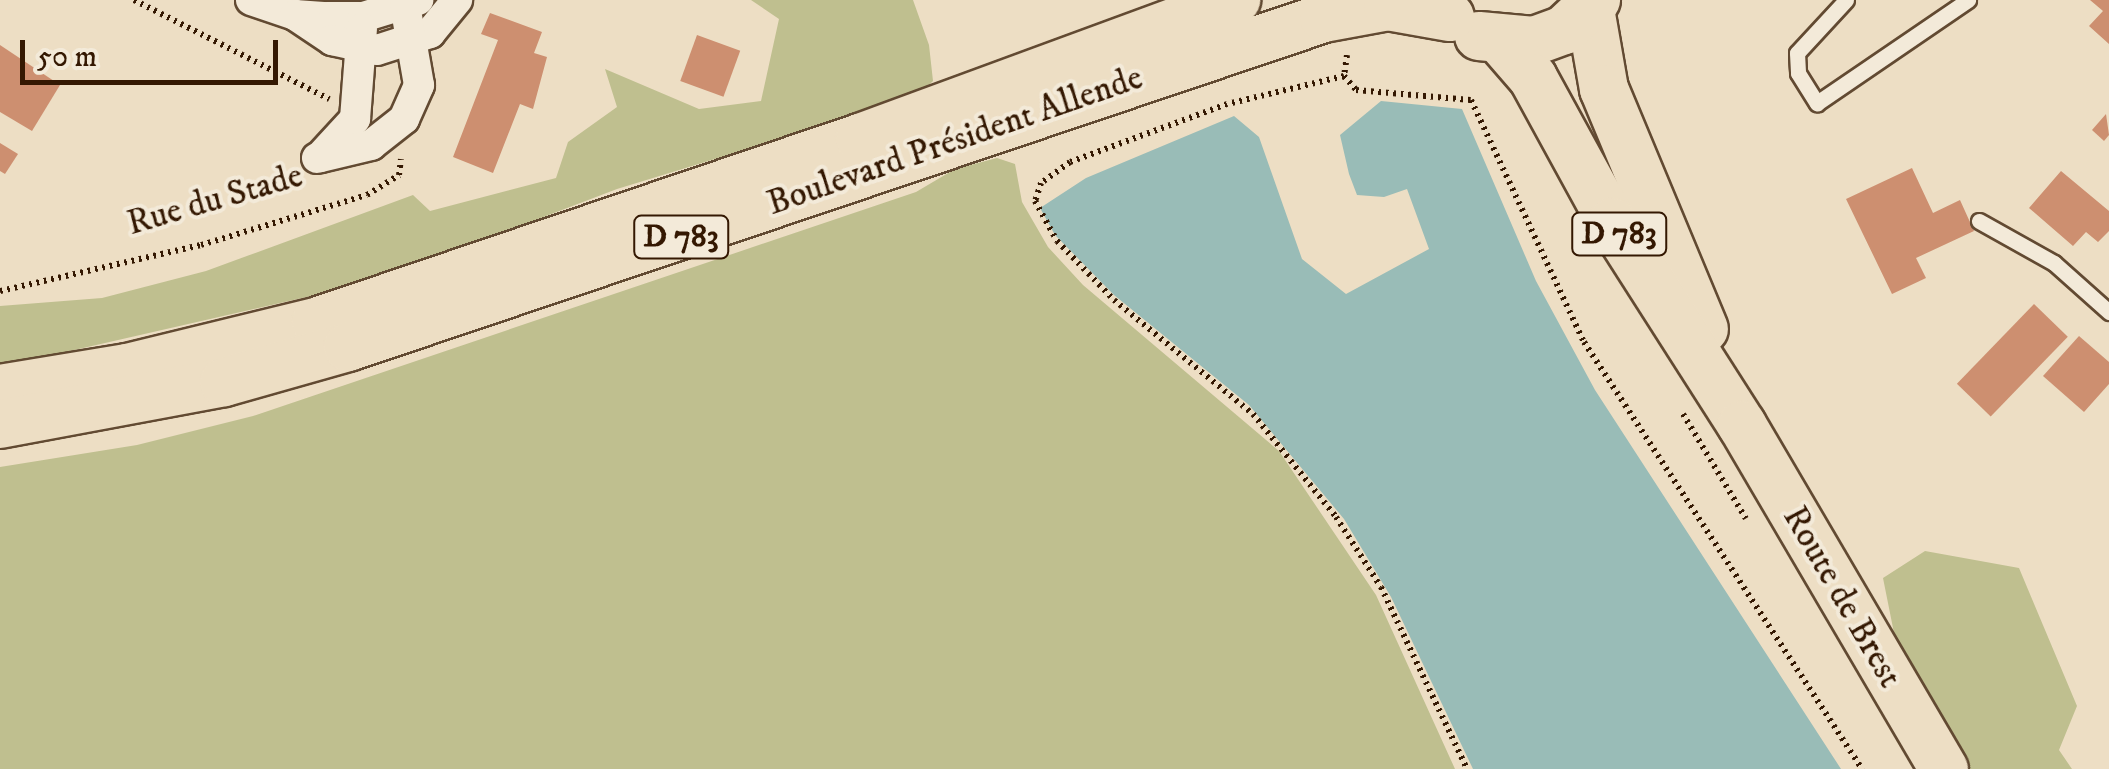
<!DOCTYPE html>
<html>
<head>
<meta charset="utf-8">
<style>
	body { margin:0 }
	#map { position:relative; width:2109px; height:769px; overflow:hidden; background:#eddec4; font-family:"IM FELL DW Pica",serif }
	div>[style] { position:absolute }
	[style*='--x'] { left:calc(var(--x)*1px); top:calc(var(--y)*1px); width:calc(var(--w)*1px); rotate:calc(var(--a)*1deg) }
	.green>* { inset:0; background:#bfbf8f }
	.water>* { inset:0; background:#99bcb7 }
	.building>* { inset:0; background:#cd8f70; transform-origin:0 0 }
	.path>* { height:6px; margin-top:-3px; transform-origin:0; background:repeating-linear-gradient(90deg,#341802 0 2.5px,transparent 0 7.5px) }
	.roads { filter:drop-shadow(2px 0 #624a32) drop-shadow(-2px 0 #624a32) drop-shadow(0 2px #624a32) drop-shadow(0 -2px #624a32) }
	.lane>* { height:15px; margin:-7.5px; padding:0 7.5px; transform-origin:7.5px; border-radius:7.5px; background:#f3ead9 }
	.street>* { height:30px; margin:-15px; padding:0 15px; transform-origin:15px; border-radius:15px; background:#f3ead9 }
	.primary>* { height:48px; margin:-24px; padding:0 24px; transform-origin:24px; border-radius:24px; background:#eddec4 }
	span { translate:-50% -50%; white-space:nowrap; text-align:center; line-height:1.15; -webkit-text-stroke:8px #f3ead9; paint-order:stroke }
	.shield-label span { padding:2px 8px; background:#f3ead9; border:2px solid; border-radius:8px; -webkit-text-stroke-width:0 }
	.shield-label { font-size:32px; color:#341802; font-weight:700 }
	.street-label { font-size:35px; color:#341802 }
	.scale { position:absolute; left:20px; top:40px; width:258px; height:45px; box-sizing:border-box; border:5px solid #341802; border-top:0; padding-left:12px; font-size:30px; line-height:35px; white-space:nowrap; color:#341802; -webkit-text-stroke:8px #f3ead9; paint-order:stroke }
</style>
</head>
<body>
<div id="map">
	<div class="green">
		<i style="clip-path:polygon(751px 0,913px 0,929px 45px,933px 81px,915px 98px,617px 189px,372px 282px,0 367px,0 306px,102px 298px,206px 271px,413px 195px,430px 211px,556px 178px,568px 142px,617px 107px,605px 69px,699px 109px,761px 101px,779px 19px)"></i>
		<i style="clip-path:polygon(997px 158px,1015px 164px,1022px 202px,1048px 247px,1083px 285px,1279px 451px,1376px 595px,1455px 769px,0 769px,0 467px,137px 445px,253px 416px,916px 192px,955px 169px)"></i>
		<i style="clip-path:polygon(1925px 551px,2019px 568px,2077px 706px,2059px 750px,2072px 769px,1970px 769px,1899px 658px,1883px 578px)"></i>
	</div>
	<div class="water">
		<i style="clip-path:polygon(1381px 101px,1462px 109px,1536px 281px,1595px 390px,1841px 769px,1473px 769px,1391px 597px,1344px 519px,1249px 405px,1114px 295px,1055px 235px,1040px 208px,1086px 178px,1234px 116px,1259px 137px,1302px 259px,1346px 294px,1429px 249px,1407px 189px,1384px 197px,1357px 195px,1349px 174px,1340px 135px)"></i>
	</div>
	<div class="building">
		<i style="clip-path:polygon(2090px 0,2109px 0,2109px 44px,2089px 26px,2103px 11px)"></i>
		<i style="clip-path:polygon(490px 13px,542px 32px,534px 53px,547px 57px,533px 109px,520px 104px,493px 173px,453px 157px,498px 40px,481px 34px)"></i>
		<i style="left:697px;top:35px;width:46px;height:49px;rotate:20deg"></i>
		<i style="clip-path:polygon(0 45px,60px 85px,32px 131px,0 112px)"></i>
		<i style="clip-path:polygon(2106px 114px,2109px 135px,2104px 141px,2092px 130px)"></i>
		<i style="clip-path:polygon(0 143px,18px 154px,5px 174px,0 171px)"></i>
		<i style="clip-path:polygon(1912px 168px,1933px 213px,1960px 200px,1974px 231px,1916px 258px,1926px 278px,1892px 294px,1846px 199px)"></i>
		<i style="clip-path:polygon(2061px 171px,2109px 211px,2109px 231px,2098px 242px,2086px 232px,2073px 246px,2029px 208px)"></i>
		<i style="left:2034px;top:304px;width:47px;height:111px;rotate:44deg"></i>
		<i style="clip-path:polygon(2079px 336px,2109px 362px,2109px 384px,2084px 412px,2043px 376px)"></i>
	</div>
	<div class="path">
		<i style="--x:134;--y:0;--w:219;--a:26.9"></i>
		<i style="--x:1347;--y:55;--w:21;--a:98"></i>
		<i style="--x:1344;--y:76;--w:18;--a:49"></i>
		<i style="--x:1356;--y:90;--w:115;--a:5"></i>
		<i style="--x:1471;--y:100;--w:267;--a:65"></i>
		<i style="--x:1584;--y:342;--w:510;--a:56.93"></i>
		<i style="--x:1344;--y:76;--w:120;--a:166.5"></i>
		<i style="--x:1227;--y:104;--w:167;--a:159.7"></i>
		<i style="--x:1070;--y:162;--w:36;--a:144"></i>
		<i style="--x:1041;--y:183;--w:19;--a:108"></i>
		<i style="--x:1035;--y:201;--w:46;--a:61.2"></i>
		<i style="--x:1057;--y:241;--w:82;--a:46"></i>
		<i style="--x:1114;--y:300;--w:180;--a:39.4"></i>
		<i style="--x:1253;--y:414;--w:132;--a:51.1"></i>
		<i style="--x:1336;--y:517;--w:83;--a:57.3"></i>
		<i style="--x:1381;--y:587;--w:201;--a:64.7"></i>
		<i style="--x:0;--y:291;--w:206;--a:-12.9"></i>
		<i style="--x:201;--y:245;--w:173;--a:-16.8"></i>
		<i style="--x:367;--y:195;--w:38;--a:-32"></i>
		<i style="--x:399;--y:175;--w:16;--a:-83"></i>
		<i style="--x:1683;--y:414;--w:122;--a:59"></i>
	</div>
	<div class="roads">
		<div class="lane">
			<i style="--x:1846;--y:0;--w:72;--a:132.8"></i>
			<i style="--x:1797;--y:53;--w:20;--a:87"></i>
			<i style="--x:1798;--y:73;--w:36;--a:58"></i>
			<i style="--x:1817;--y:103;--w:183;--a:-34.3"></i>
			<i style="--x:1979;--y:221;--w:86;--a:29.2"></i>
			<i style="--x:2054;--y:263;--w:74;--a:41.7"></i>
		</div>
		<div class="street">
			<i style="--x:251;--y:0;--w:46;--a:18.8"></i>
			<i style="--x:295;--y:15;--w:32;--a:4"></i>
			<i style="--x:327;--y:17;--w:36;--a:0"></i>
			<i style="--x:363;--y:17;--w:58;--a:-17.2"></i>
			<i style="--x:295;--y:15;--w:45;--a:34"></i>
			<i style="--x:332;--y:40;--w:46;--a:12.5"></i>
			<i style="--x:377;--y:50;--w:56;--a:-17.8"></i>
			<i style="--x:430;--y:33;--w:43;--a:-50.7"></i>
			<i style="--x:320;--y:157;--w:52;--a:-47.4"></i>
			<i style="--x:355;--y:119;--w:91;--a:-85.6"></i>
			<i style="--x:317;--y:158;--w:56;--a:-13.5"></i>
			<i style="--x:371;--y:145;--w:42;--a:-38.2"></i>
			<i style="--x:404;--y:119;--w:37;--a:-66"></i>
			<i style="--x:419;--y:85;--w:81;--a:-99.9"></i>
		</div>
		<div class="primary">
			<i style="--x:1590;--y:9;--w:81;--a:80.1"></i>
			<i style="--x:1604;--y:89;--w:260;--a:67.4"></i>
			<i style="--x:1479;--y:36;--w:55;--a:5.2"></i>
			<i style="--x:1534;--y:41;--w:32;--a:-20"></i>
			<i style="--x:1564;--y:30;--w:44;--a:-43.2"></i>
			<i style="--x:1501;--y:41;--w:49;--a:49.1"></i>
			<i style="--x:1533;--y:78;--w:164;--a:61.3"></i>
			<i style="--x:1612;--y:222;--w:241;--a:57.4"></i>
			<i style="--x:1742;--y:425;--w:399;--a:59.6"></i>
			<i style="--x:0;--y:389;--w:129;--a:-9.4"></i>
			<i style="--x:127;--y:368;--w:195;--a:-13.7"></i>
			<i style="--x:316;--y:322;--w:574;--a:-18.69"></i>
			<i style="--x:860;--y:138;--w:401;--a:-20.2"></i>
			<i style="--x:0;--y:424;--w:228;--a:-10.6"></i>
			<i style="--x:224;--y:382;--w:129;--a:-15.8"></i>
			<i style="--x:348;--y:347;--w:1030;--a:-18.63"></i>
			<i style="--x:1324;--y:18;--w:65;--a:-10.6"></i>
			<i style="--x:1388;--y:6;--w:63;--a:10.1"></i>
		</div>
	</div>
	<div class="shield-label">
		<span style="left:1619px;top:234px">D 783</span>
		<span style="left:681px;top:237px">D 783</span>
	</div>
	<div class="street-label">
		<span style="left:955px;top:141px;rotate:-19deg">Boulevard Président Allende</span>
		<span style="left:215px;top:200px;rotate:-16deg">Rue du Stade</span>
		<span style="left:1842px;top:597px;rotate:60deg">Route de Brest</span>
	</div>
	<div class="scale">50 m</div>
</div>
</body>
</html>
